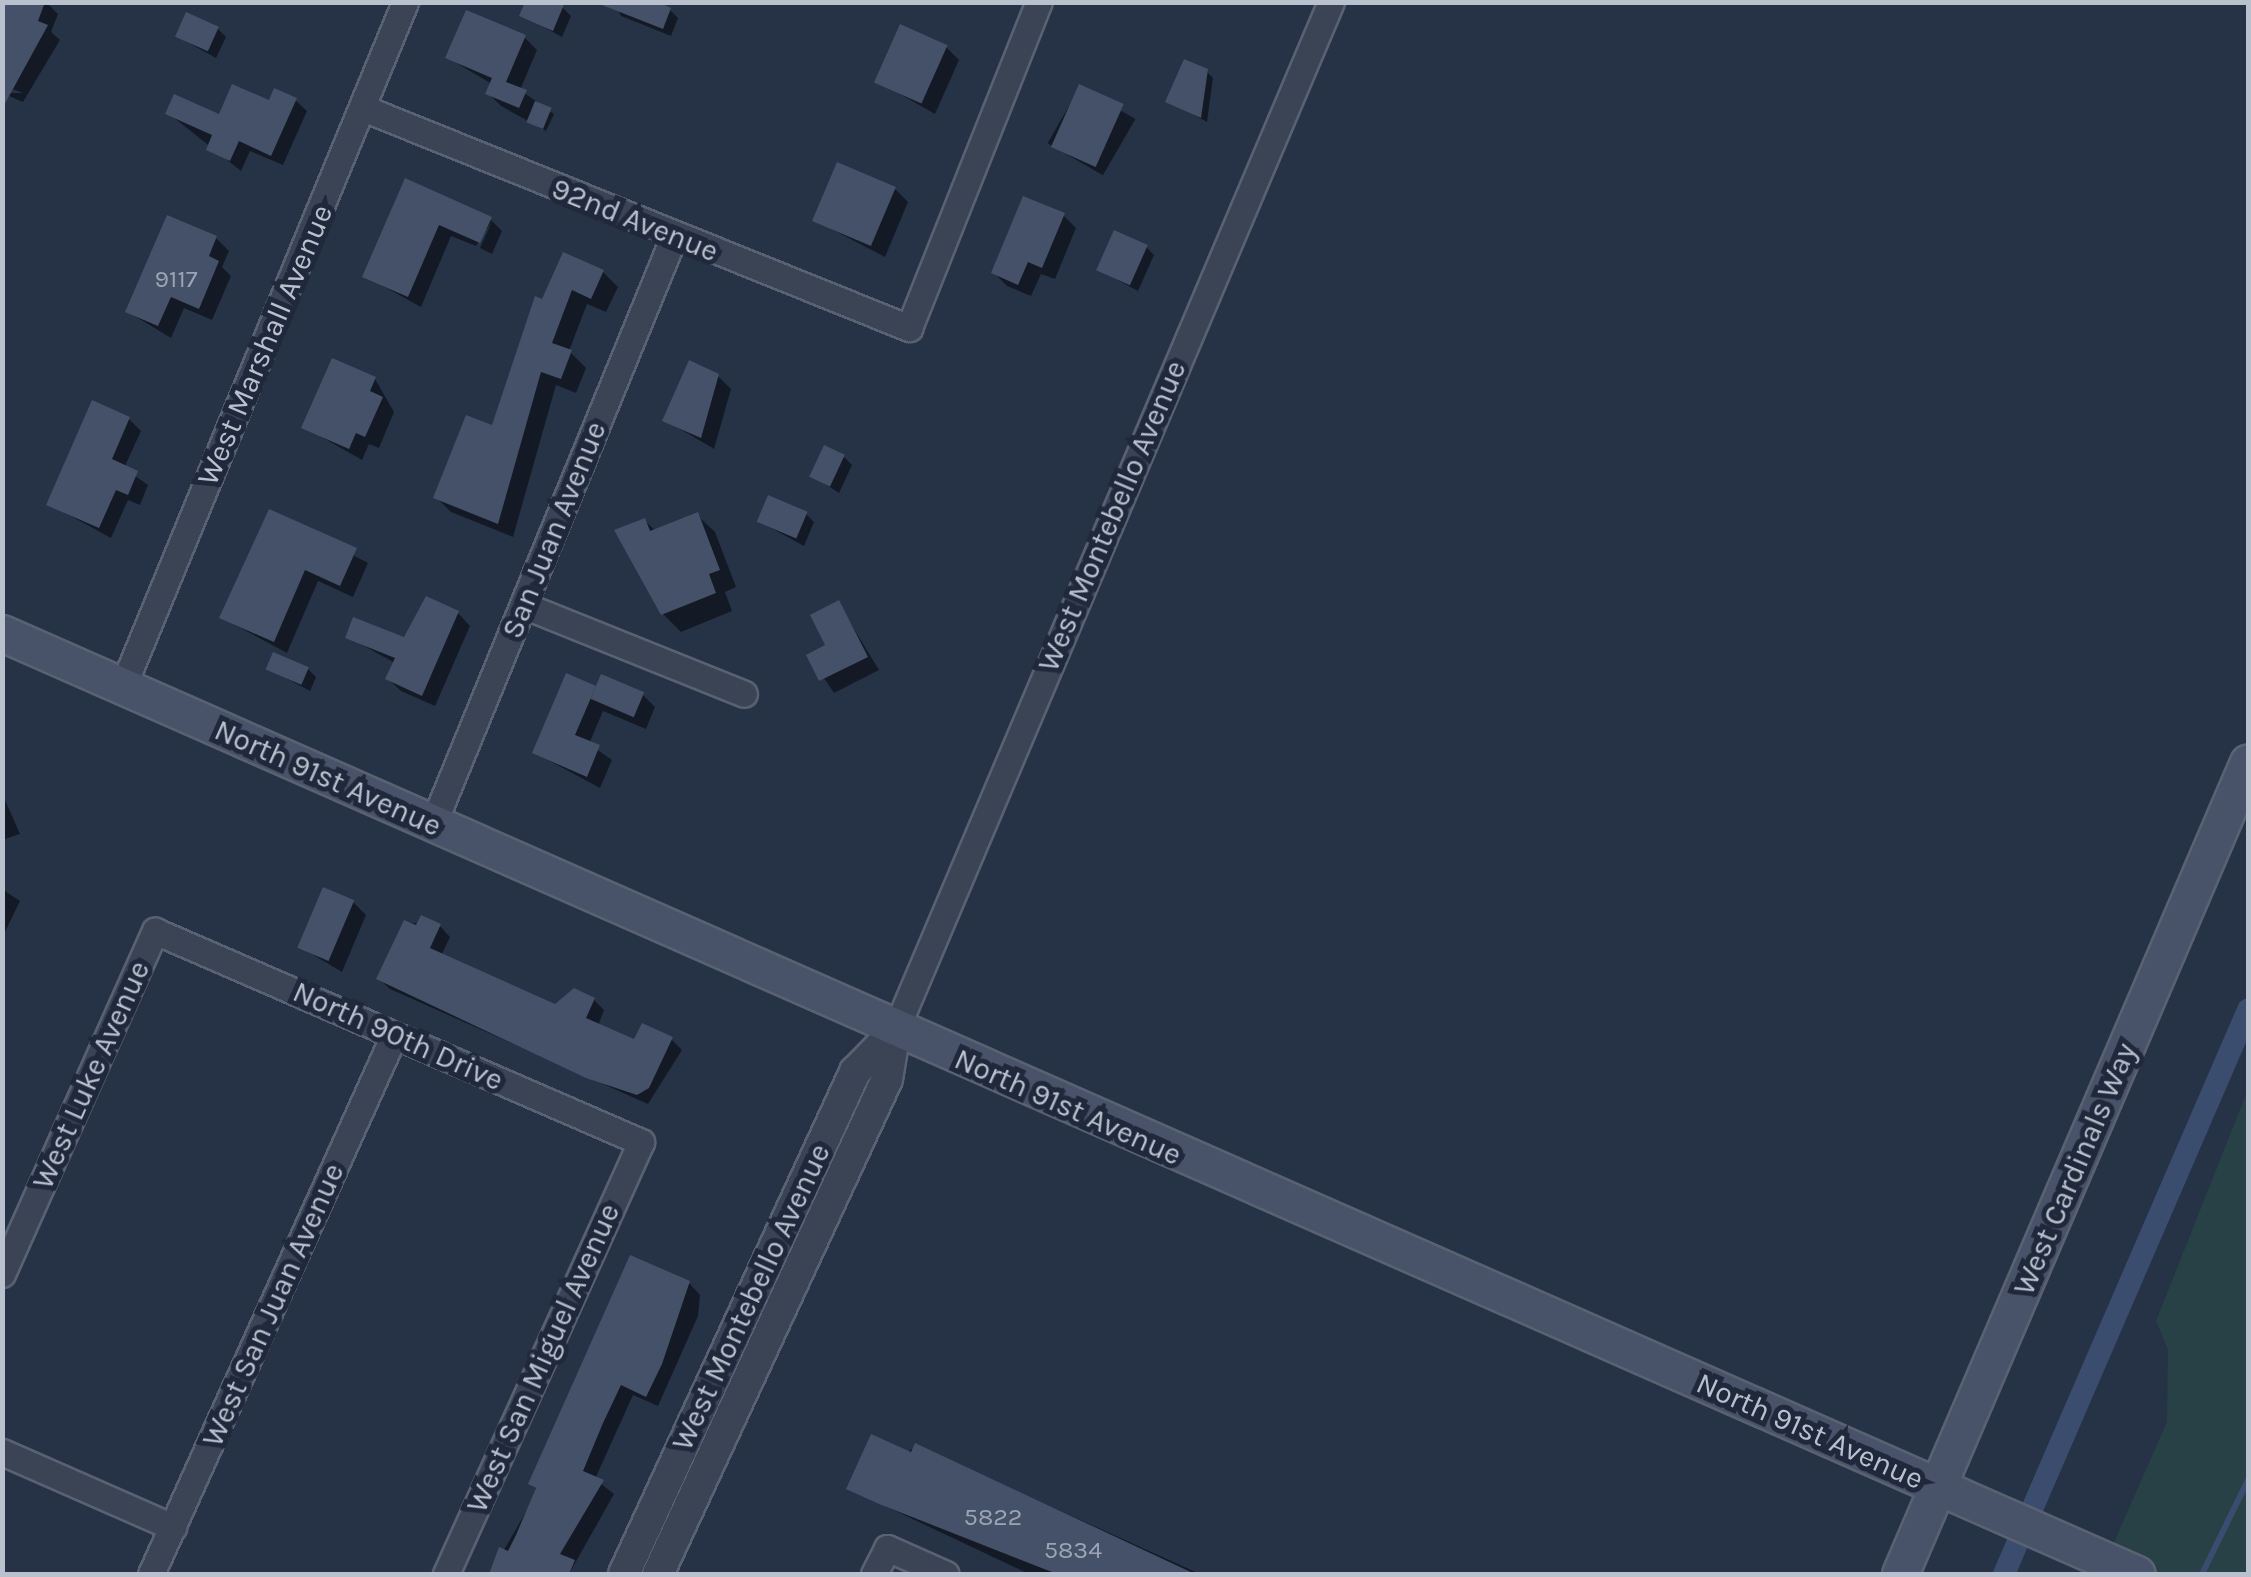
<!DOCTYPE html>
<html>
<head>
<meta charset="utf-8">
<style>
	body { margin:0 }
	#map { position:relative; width:2251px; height:1577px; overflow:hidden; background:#263246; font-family:Karla,sans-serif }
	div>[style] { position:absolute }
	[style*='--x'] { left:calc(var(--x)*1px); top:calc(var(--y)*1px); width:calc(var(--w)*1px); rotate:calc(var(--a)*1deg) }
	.green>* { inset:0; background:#284147 }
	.shadow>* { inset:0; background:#0007; transform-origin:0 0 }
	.stream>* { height:6px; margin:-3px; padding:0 3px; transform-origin:3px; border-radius:3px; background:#3b4d6f }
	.canal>* { height:22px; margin:-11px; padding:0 11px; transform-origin:11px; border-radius:11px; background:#3b4d6f }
	.building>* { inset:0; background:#455168; transform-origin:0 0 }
	.roads { filter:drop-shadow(2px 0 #596272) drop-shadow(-2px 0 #596272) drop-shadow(0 2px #596272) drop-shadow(0 -2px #596272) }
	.minor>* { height:25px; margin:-12.5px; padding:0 12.5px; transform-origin:12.5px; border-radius:12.5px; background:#3b4455 }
	.tertiary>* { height:30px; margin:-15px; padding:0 15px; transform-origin:15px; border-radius:15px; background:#3b4455 }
	.secondary>* { height:35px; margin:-17.5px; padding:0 17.5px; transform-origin:17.5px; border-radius:17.5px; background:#485268 }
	span { translate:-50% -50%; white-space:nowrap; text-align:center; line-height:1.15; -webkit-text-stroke:10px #1f293b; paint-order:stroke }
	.number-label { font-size:25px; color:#9ca4b4 }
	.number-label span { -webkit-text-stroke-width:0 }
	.street-label { font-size:30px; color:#b9c0ce }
	.frame { position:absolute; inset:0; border:5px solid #b9c0ce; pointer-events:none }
</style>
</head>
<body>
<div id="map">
	<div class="green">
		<i style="clip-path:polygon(2248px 1090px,2248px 1574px,2100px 1574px,2167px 1422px,2168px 1349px,2156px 1321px)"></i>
	</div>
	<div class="shadow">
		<i style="clip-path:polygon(7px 2px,46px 2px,58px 14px,51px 32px,60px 40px,23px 102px,2px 93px,23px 93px,2px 85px)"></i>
		<i style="clip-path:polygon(615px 2px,670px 10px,678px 18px,671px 36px,621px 16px)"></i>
		<i style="clip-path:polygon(563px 8px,571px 16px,562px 37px,522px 15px)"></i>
		<i style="clip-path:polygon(218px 29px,226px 37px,216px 58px,178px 37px)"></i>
		<i style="clip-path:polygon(524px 37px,537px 50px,520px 90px,554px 114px,546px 131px,501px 106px,488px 93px,492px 84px,448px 58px)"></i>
		<i style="clip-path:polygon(946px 47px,959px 60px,935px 114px,877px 81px)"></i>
		<i style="clip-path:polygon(1206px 71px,1213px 78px,1207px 122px,1168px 101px)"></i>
		<i style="left:1080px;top:87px;width:64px;height:65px;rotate:30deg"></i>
		<i style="clip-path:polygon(295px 100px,307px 111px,283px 165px,250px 151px,241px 171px,168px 113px,220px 117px)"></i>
		<i style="clip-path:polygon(406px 181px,492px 221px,476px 246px,451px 236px,421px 307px,365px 276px)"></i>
		<i style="clip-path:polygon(895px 189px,908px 202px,885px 257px,816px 221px)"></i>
		<i style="clip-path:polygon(1063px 215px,1076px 228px,1055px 279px,1041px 274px,1031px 296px,1007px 286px,994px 273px)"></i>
		<i style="clip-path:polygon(492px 221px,502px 231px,492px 254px,480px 248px)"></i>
		<i style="clip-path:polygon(216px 238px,229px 251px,222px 267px,231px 276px,212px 320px,184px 308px,171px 338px,128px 312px)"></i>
		<i style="clip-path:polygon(1146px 247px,1154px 255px,1138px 291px,1099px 270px)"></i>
		<i style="clip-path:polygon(603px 272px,618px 287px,606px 312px,587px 304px,569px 351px,586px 368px,576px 393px,556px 385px,513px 537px,451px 512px,436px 497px,494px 428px,544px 302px)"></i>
		<i style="clip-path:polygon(718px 376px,731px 389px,714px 449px,665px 420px)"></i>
		<i style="clip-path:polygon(375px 379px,394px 412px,379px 448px,369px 444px,362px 460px,304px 427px)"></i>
		<i style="clip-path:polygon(129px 419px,141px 431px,124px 468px,148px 485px,140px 505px,128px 500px,111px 538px,49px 504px)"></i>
		<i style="clip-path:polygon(844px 457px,852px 465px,839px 493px,813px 476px)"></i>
		<i style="clip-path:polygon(271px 512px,368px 563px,353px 597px,318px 581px,287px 653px,222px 618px)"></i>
		<i style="clip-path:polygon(806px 514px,814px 522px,804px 546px,760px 522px)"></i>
		<i style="clip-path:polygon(697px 515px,715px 532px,736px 587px,725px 592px,732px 611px,681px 632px,663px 614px,645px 521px,656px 531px)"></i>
		<i style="clip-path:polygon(838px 603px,879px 670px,834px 693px,809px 656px,828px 646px)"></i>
		<i style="clip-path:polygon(458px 613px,470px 626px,435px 706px,401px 691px,388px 679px,395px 663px,348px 637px,405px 641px)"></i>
		<i style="clip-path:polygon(269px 669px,308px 669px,316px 677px,310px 691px)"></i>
		<i style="clip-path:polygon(595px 688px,642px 694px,655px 707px,646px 729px,603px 711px,589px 744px,612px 760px,600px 788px,535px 753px)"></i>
		<i style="clip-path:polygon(2px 793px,20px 834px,2px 840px)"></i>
		<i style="clip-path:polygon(2px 889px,20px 901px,2px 938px)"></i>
		<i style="clip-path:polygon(353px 902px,366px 915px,342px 972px,300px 947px)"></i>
		<i style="clip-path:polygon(405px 922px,440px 926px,450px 937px,441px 956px,555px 1007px,594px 1000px,604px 1010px,598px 1026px,636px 1042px,671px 1039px,682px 1050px,648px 1104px,390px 989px,379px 979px)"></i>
		<i style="clip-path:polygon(689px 1283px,700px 1295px,698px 1316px,658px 1406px,633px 1395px,595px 1479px,614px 1494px,569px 1574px,490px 1574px,538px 1491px,531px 1484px)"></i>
		<i style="clip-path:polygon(917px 1446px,1200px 1574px,1029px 1574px,849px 1489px)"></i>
	</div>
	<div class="stream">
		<i style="--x:2202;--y:1574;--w:105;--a:-63.9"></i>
	</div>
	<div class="canal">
		<i style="--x:2004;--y:1574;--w:615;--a:-66.61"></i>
	</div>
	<div class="building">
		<i style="clip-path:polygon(2px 2px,45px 2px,38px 21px,48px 25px,2px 109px)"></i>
		<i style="clip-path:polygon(525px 2px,565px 2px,553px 31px,519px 16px)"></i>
		<i style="clip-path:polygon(658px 2px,671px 8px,663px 29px,597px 3px)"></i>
		<i style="clip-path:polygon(466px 10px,526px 35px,506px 82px,527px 90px,519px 108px,485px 94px,492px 78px,445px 58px)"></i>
		<i style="left:186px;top:12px;width:36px;height:27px;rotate:24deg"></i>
		<i style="left:900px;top:24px;width:52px;height:64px;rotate:24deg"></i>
		<i style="clip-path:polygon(1184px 59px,1208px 69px,1201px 118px,1165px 102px)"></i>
		<i style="clip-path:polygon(232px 84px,269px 100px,274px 88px,297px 98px,271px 156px,239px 141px,230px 161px,206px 150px,212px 135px,165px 114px,174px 94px,219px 114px)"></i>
		<i style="left:1079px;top:84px;width:49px;height:69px;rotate:24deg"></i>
		<i style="left:535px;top:101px;width:18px;height:23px;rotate:22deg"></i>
		<i style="left:837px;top:162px;width:64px;height:64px;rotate:23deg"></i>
		<i style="clip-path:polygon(405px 178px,492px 217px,480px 243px,439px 225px,408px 297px,362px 277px)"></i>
		<i style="clip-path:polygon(1023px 196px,1065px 213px,1042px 268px,1028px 262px,1018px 285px,991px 273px)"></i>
		<i style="clip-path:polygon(167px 215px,217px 236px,209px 256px,219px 261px,199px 309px,171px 297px,158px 326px,125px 312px)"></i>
		<i style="left:1114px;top:230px;width:37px;height:44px;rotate:24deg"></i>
		<i style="clip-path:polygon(563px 252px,604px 270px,591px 299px,572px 290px,552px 343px,572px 350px,561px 379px,541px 372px,498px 524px,433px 498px,466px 415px,492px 425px,535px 296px,542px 299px)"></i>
		<i style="clip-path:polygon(332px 358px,376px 377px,370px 391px,383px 397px,365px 437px,356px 433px,349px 449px,301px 428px)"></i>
		<i style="clip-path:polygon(689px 360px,719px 374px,701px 438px,662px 421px)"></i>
		<i style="clip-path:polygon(92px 400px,130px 417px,112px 459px,138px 471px,128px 495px,116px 490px,99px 528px,46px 505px)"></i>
		<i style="left:824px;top:445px;width:23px;height:35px;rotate:25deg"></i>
		<i style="left:768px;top:495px;width:43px;height:29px;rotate:23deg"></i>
		<i style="clip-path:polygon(269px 509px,357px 548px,340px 586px,305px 570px,274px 642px,219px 618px)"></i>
		<i style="clip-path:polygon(698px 512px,720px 570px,709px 574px,716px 593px,661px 615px,614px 530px,645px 518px,650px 531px)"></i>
		<i style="clip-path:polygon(426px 596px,459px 611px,422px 696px,385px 679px,395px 658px,345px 638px,353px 617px,404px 637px)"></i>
		<i style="clip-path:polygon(839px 600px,868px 657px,819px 681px,806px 655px,825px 645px,810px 615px)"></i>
		<i style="left:273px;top:652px;width:39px;height:19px;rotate:23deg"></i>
		<i style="clip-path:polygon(566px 673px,596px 686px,575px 735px,600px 745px,587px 777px,532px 753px)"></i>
		<i style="left:601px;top:674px;width:47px;height:27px;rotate:23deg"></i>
		<i style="left:323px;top:887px;width:34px;height:66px;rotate:23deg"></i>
		<i style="clip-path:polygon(421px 915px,441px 924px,430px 948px,555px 1004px,574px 988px,595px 998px,586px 1018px,634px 1039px,642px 1023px,673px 1037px,649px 1088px,637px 1095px,586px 1078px,376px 979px,404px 920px,416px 925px)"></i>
		<i style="clip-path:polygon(630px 1255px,690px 1281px,662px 1364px,646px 1397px,621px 1385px,603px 1423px,583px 1471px,604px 1480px,560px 1554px,575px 1560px,569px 1574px,489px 1574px,499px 1547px,508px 1551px,516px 1535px,536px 1488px,528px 1484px)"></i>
		<i style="clip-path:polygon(871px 1434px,911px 1452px,915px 1443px,1195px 1574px,1057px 1574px,879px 1504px,846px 1489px)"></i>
	</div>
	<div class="roads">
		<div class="minor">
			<i style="--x:363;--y:108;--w:589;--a:21.95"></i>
			<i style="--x:909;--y:328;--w:351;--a:-68.3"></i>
			<i style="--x:523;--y:605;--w:238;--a:21.9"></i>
			<i style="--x:123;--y:686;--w:740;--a:-67.59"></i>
			<i style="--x:433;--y:824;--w:635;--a:-67.71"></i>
			<i style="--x:895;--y:1031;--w:1118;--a:-67.04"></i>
			<i style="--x:2;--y:1274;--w:376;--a:-66"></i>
			<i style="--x:155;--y:931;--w:530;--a:23.47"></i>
			<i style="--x:641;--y:1142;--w:474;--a:114.3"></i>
			<i style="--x:2;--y:1452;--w:187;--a:23.7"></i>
			<i style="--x:151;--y:1574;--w:591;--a:-65.73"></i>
			<i style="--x:874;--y:1574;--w:29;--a:-63"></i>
			<i style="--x:887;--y:1548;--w:64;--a:23.8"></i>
		</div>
		<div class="tertiary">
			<i style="--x:624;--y:1574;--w:553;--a:-65.29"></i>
			<i style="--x:855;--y:1072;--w:57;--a:-45.7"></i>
			<i style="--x:658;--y:1574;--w:545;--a:-65.17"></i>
			<i style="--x:887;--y:1079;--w:49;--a:-80.5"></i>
		</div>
		<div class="secondary">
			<i style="--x:2;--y:633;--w:2333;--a:23.79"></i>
			<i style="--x:1900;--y:1574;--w:883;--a:-66.8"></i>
		</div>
	</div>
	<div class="number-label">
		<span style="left:176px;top:279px">9117</span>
		<span style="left:993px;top:1517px">5822</span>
		<span style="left:1073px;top:1550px">5834</span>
	</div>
	<div class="street-label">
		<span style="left:635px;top:220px;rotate:22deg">92nd Avenue</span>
		<span style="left:265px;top:345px;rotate:-67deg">West Marshall Avenue</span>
		<span style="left:1112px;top:516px;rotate:-67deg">West Montebello Avenue</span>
		<span style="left:554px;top:530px;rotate:-68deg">San Juan Avenue</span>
		<span style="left:328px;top:778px;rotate:24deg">North 91st Avenue</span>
		<span style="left:398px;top:1036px;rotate:24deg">North 90th Drive</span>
		<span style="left:91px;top:1075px;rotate:-66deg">West Luke Avenue</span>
		<span style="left:1068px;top:1107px;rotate:24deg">North 91st Avenue</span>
		<span style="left:2075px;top:1169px;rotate:-67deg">West Cardinals Way</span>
		<span style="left:751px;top:1297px;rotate:-65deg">West Montebello Avenue</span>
		<span style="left:273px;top:1305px;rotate:-66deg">West San Juan Avenue</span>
		<span style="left:543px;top:1358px;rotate:-66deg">West San Miguel Avenue</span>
		<span style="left:1810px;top:1431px;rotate:24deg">North 91st Avenue</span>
	</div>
	<div class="frame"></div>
</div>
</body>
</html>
